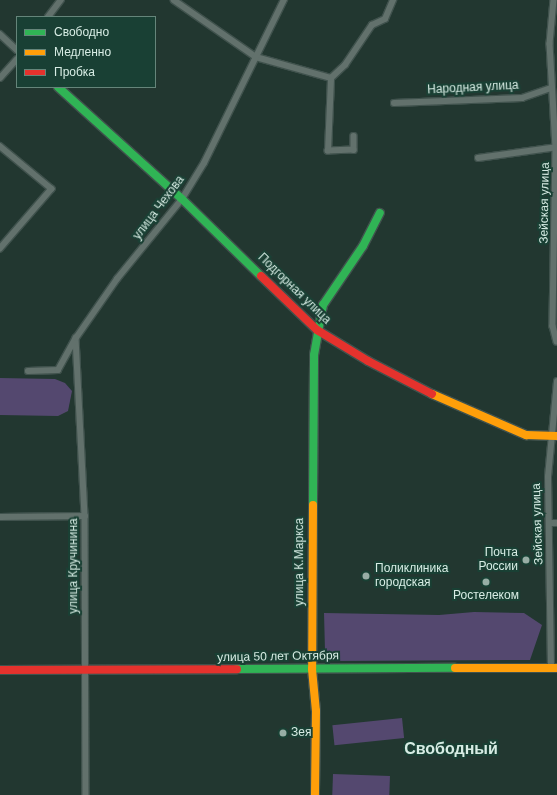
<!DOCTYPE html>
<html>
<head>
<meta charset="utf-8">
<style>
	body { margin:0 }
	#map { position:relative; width:557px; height:795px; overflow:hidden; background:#223730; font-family:Helvetica,sans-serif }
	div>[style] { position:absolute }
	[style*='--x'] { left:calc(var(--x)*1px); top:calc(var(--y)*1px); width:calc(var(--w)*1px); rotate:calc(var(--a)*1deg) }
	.green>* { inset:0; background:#54486f; transform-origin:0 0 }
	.roads { filter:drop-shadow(1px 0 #40524d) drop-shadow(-1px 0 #40524d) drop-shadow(0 1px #40524d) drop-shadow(0 -1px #40524d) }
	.street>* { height:5.5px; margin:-2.75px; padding:0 2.75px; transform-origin:2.75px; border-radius:2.75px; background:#62716c }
	.fast>* { height:8px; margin:-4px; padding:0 4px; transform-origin:4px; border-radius:4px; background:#30b455 }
	.slow>* { height:8px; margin:-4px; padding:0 4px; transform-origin:4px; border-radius:4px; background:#ff9f0a }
	.jam>* { height:8px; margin:-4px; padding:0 4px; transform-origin:4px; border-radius:4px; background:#e5322d }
	.dots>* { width:11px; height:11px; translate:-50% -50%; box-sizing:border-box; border:2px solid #194034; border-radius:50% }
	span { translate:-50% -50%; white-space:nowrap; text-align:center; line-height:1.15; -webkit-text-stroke:4px #194034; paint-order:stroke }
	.street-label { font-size:12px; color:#d7ece4 }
	.poi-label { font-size:12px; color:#d7ece4 }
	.right { translate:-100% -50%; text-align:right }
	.left { translate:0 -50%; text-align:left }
	.district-label { font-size:16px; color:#d7ece4; font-weight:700 }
	.legend { position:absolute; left:16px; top:16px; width:140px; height:72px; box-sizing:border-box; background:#194034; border:1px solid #65857a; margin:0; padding:5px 7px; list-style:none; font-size:12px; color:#d7ece4 }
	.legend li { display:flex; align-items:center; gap:8px; height:20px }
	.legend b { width:20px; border:1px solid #65857a }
</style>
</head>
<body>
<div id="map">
	<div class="green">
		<i style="clip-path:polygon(0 378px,55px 379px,65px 383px,72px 391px,68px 411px,58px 416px,0 415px)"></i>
		<i style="clip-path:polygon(474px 612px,524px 613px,542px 625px,530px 660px,333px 661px,325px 651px,324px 613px,439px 615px)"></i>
		<i style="left:402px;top:718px;width:20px;height:70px;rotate:84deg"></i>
		<i style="left:333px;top:774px;width:57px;height:21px;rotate:2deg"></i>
	</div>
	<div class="roads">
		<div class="street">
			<i style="--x:174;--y:0;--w:100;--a:34.8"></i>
			<i style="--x:256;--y:57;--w:78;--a:15.6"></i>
			<i style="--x:554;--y:0;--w:44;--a:95.2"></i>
			<i style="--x:550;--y:44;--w:104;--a:86.7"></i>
			<i style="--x:556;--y:148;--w:178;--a:91"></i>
			<i style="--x:553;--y:326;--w:16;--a:76"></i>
			<i style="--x:48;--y:17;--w:21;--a:-53"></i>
			<i style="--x:0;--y:34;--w:23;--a:43"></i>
			<i style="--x:0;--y:78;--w:25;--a:-48"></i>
			<i style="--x:394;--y:103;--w:128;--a:-2.2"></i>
			<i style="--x:522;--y:98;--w:31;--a:-19"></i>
			<i style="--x:354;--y:136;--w:14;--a:90"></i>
			<i style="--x:354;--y:150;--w:26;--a:178"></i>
			<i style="--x:328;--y:151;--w:73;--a:-87.6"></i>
			<i style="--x:331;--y:78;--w:19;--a:-43"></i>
			<i style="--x:345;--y:65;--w:48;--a:-56"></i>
			<i style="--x:372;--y:25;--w:14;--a:-25"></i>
			<i style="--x:385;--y:19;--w:21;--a:-67"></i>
			<i style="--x:0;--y:146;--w:67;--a:39.6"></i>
			<i style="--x:52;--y:189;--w:79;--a:130.9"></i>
			<i style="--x:478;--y:158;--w:80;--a:-7.9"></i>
			<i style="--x:76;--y:338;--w:178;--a:87.1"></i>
			<i style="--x:85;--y:516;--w:279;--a:89.8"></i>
			<i style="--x:28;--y:371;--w:30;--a:-2"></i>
			<i style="--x:58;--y:370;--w:37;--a:-61"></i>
			<i style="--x:76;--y:338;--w:72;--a:-55.2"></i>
			<i style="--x:117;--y:279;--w:103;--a:-50.9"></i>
			<i style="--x:182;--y:199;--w:42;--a:-58.6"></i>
			<i style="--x:204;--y:163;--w:182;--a:-63.9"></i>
			<i style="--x:0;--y:517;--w:85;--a:-0.7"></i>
			<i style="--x:550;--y:523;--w:7;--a:0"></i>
			<i style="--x:551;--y:668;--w:191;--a:-90.9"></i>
			<i style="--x:548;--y:477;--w:96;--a:-84.6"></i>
		</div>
		<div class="fast">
			<i style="--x:58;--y:87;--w:167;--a:42.1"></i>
			<i style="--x:182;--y:199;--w:110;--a:44.3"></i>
			<i style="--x:313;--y:505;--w:150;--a:-89.6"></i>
			<i style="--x:314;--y:355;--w:51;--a:-79.8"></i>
			<i style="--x:323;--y:305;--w:71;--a:-55.9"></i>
			<i style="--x:363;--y:246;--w:37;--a:-63"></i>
			<i style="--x:237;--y:669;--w:218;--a:-0.3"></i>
		</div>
		<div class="slow">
			<i style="--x:432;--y:394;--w:103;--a:23.6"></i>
			<i style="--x:526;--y:435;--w:31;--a:2"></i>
			<i style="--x:313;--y:505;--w:164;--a:90.3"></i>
			<i style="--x:312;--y:669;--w:42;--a:84.6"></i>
			<i style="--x:316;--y:711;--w:84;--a:90.7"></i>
			<i style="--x:455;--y:668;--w:102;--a:0"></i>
		</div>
		<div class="jam">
			<i style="--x:261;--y:276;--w:78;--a:44"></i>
			<i style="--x:317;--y:330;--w:60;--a:31.3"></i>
			<i style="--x:368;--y:361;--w:72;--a:27.3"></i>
			<i style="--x:0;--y:670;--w:237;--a:-0.2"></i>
		</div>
	</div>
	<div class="dots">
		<i style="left:526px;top:560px;background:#98ada5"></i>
		<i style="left:366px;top:576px;background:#98ada5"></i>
		<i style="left:486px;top:582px;background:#98ada5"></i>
		<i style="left:283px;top:733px;background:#98ada5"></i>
	</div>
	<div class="street-label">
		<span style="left:473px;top:88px;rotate:-3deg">Народная улица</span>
		<span style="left:545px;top:203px;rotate:-89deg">Зейская улица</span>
		<span style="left:159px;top:208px;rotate:-53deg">улица Чехова</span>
		<span style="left:294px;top:289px;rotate:44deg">Подгорная улица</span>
		<span style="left:538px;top:524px;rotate:-92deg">Зейская улица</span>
		<span style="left:300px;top:562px;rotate:-90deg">улица К.Маркса</span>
		<span style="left:74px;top:566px;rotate:-90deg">улица Кручинина</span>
		<span style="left:278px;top:657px;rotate:-1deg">улица 50 лет Октября</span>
	</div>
	<div class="poi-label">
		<span class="right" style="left:518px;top:560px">Почта<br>России</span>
		<span class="left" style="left:375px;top:576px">Поликлиника<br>городская</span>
		<span style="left:486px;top:596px">Ростелеком</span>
		<span class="left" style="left:291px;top:733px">Зея</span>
	</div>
	<div class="district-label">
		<span style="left:451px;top:749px">Свободный</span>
	</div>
	<ul class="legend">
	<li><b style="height:5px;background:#30b455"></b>Свободно</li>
	<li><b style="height:5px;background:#ff9f0a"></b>Медленно</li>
	<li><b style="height:5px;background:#e5322d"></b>Пробка</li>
	</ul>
</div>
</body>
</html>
